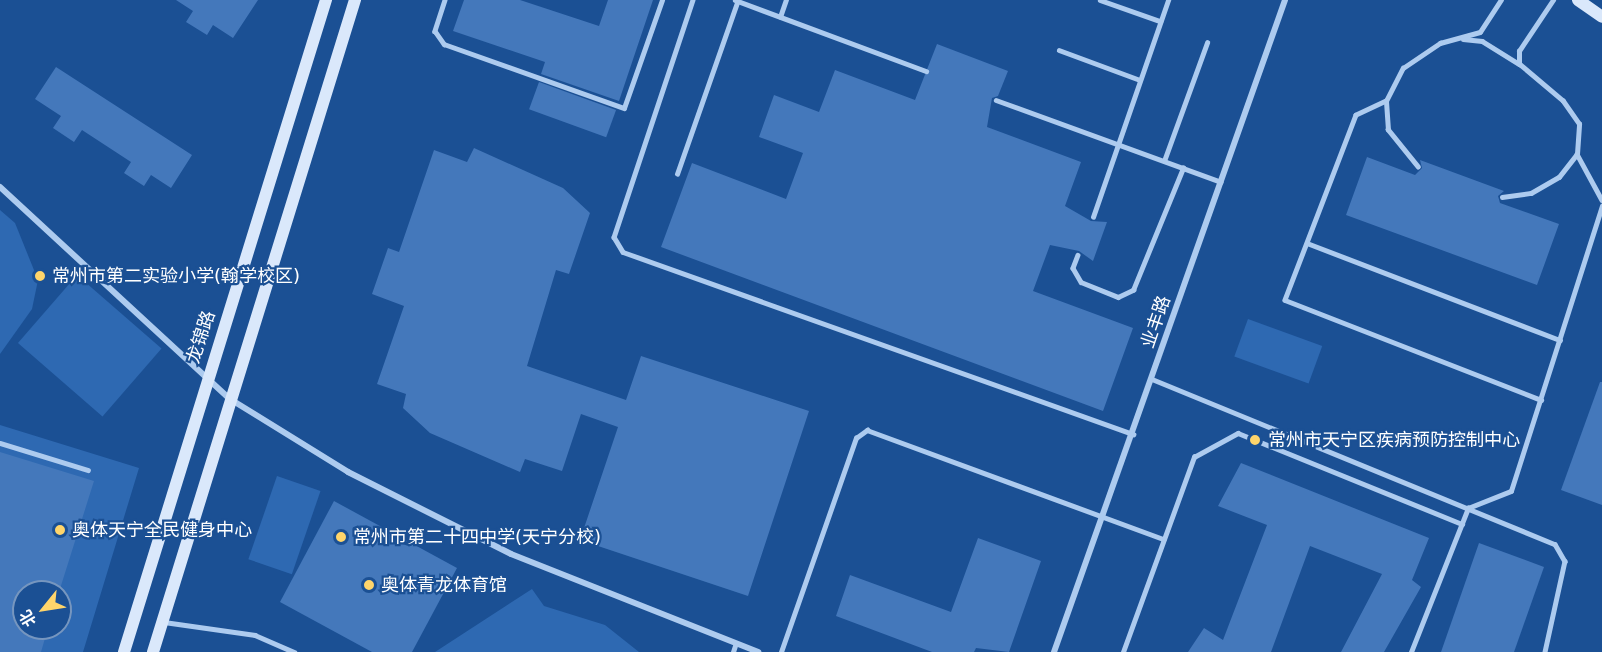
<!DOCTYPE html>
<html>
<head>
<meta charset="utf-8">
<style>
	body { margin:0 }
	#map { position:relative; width:1602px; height:652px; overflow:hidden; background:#1b5094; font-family:"DejaVu Sans","Noto Sans SC",sans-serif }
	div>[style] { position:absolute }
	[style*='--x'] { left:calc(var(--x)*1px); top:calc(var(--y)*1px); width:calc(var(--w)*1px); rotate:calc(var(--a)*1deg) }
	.green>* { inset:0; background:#2e69b2; transform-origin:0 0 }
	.building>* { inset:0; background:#4478bb; transform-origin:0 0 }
	.lane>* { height:4.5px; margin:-2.25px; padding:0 2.25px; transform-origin:2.25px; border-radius:2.25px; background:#adcbef }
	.street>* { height:6px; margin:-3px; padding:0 3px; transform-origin:3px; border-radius:3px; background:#adcbef }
	.secondary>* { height:12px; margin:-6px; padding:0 6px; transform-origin:6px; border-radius:6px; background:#dae8fb }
	.dots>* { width:16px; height:16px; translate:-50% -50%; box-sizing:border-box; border:3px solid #1b5094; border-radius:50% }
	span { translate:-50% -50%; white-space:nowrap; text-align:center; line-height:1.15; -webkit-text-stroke:4.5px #1b5094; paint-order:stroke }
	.poi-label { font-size:18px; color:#fff }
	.left { translate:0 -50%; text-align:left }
	.street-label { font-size:18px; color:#fff }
	.north { position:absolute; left:12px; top:580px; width:60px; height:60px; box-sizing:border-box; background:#1b5094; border:2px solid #7696bf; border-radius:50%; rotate:240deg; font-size:16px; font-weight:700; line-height:24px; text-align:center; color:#fff }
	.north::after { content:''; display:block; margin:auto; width:21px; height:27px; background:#ffd56b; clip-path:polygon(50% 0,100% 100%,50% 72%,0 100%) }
</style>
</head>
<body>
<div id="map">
	<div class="green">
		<i style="clip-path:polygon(0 210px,15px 223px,38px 280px,32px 309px,0 354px)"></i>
		<i style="left:77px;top:275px;width:112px;height:90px;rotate:41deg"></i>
		<i style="left:1248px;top:319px;width:79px;height:40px;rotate:20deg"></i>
		<i style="clip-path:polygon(evenodd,0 425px,139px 468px,83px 652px,0 652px,0 425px,24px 592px,60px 592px,60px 628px,24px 628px,24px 592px)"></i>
		<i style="left:277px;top:476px;width:46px;height:88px;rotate:19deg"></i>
		<i style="clip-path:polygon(532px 589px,544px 606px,605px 625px,639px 652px,435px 652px)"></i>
	</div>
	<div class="building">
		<i style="clip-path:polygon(176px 0,258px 0,233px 38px,213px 25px,207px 35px,186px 22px,193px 11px)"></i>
		<i style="clip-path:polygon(464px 0,520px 0,599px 26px,608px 0,653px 0,619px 101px,541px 74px,545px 62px,453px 31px)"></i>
		<i style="clip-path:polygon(937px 44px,1008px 71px,998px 96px,992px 98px,987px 127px,1081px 162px,1065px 206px,1091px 221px,1107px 222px,1093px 261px,1079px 251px,1050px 245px,1033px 291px,1133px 328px,1103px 411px,661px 247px,692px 163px,786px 199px,803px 153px,759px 137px,774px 95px,819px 112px,835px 70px,915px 100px)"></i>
		<i style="clip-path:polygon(56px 67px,192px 155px,171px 188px,151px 175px,144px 186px,124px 173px,131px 162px,82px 130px,74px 142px,53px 128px,61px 116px,35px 99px)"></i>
		<i style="left:539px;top:82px;width:82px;height:29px;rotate:20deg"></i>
		<i style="clip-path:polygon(474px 148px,563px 188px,590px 213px,569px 274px,556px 270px,527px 366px,626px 400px,641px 356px,809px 411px,748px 596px,580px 540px,618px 427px,581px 414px,562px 471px,525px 459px,520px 472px,430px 433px,403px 408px,406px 394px,377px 384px,404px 306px,372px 294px,388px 248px,399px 252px,434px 150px,467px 162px)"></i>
		<i style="clip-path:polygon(1367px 157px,1415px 175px,1422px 168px,1420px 160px,1504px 191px,1498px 196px,1500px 203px,1559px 224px,1537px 285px,1346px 215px)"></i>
		<i style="clip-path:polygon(1600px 382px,1602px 382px,1602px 505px,1561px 490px)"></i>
		<i style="clip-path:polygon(0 452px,94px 481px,59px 592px,24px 592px,24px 628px,48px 628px,41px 652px,0 652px)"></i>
		<i style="clip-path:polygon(1241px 463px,1429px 538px,1412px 580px,1421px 587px,1384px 652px,1341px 652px,1382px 574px,1310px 546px,1271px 652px,1188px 652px,1204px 628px,1223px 640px,1267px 525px,1218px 506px)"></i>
		<i style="clip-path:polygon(334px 501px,457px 568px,412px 652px,372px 652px,280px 602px)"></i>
		<i style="clip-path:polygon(978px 538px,1041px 561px,1009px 652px,976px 648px,974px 652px,932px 652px,836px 616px,850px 575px,951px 612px)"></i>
		<i style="clip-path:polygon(1479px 543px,1544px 567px,1514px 652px,1441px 652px)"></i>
	</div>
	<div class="lane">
		<i style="--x:445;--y:0;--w:33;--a:108"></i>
		<i style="--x:435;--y:31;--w:16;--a:55"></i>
		<i style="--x:444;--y:44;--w:191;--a:19.6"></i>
		<i style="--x:624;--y:108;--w:114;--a:-70.6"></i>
		<i style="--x:693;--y:0;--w:250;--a:108.4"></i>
		<i style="--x:614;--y:237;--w:17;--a:59"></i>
		<i style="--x:623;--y:252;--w:542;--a:19.64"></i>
		<i style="--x:735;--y:0;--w:204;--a:20.4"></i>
		<i style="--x:1100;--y:0;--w:64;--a:19.3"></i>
		<i style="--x:780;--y:17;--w:18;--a:-71"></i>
		<i style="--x:1463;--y:39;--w:19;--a:6"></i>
		<i style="--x:1482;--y:41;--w:44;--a:31.9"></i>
		<i style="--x:1059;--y:50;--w:86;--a:20.3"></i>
		<i style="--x:996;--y:100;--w:239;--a:20"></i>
		<i style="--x:1386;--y:101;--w:33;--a:155"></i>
		<i style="--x:1356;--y:115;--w:198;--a:111"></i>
		<i style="--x:1285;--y:300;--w:275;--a:21.3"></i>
		<i style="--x:1577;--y:154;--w:52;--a:61.5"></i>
		<i style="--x:1164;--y:161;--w:126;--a:-70"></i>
		<i style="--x:1418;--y:167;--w:48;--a:-129"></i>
		<i style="--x:1388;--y:130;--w:29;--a:-94"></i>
		<i style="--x:1386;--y:101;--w:37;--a:-63"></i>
		<i style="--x:1403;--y:68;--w:45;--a:-34"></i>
		<i style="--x:1440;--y:43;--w:41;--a:-15.4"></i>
		<i style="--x:1480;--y:32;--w:38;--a:-57"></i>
		<i style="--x:677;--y:174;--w:184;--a:-70.7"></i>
		<i style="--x:1502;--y:197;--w:29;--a:-8"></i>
		<i style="--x:1531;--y:193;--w:32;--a:-30"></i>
		<i style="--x:1559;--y:177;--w:29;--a:-52"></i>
		<i style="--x:1577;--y:154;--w:30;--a:-86"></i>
		<i style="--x:1579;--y:124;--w:28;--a:-125"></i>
		<i style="--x:1563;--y:101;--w:57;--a:-139.9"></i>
		<i style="--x:1519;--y:64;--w:13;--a:-90"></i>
		<i style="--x:1519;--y:51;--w:61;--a:-56.3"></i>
		<i style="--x:1093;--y:217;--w:230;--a:-70.9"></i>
		<i style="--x:1307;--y:243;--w:271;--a:21"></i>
		<i style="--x:1078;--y:255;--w:14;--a:111"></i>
		<i style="--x:1073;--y:268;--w:16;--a:60"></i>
		<i style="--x:1081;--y:282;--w:40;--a:22"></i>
		<i style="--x:1118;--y:297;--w:17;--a:-25"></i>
		<i style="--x:1133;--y:290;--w:132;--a:-67.7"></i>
		<i style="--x:1152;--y:379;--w:435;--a:22.3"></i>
		<i style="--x:1555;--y:544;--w:20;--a:60"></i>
		<i style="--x:1565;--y:561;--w:93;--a:102.4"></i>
		<i style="--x:0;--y:443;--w:92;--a:17.1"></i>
		<i style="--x:164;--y:622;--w:92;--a:8.1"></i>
		<i style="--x:255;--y:635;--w:43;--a:23.6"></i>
		<i style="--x:733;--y:652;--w:9;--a:-72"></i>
		<i style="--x:781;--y:652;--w:227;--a:-70.7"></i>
		<i style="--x:856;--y:438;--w:14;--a:-36"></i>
		<i style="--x:867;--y:430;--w:316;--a:20.2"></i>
		<i style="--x:1123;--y:652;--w:208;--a:-70"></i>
		<i style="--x:1194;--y:457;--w:50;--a:-28.6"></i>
		<i style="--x:1238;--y:433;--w:242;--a:22.1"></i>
		<i style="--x:1411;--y:652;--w:155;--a:-68.4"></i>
		<i style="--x:1468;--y:508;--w:46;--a:-21.6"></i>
		<i style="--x:1511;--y:491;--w:299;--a:-72.3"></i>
	</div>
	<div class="street">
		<i style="--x:0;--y:187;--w:313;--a:42.7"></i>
		<i style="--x:230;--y:399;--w:139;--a:31.7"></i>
		<i style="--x:348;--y:472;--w:182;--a:26.7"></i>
		<i style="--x:511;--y:554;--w:266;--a:21.6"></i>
		<i style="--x:1054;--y:652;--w:692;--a:-70.49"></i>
	</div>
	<div class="secondary">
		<i style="--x:1578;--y:0;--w:29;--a:35"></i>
		<i style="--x:124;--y:652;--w:683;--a:-72.79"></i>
		<i style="--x:153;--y:652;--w:683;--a:-72.79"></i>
	</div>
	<div class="dots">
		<i style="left:40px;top:276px;background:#ffd56b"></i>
		<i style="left:1255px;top:440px;background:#ffd56b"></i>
		<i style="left:60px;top:530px;background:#ffd56b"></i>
		<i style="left:341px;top:537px;background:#ffd56b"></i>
		<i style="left:369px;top:585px;background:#ffd56b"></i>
	</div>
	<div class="poi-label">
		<span class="left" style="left:52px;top:276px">常州市第二实验小学(翰学校区)</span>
		<span class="left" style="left:1268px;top:440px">常州市天宁区疾病预防控制中心</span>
		<span class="left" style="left:72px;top:530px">奥体天宁全民健身中心</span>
		<span class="left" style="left:353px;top:537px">常州市第二十四中学(天宁分校)</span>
		<span class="left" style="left:381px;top:585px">奥体青龙体育馆</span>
	</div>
	<div class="street-label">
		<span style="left:1156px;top:322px;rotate:-71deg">业丰路</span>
		<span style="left:201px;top:337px;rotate:-72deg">龙锦路</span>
	</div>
	<div class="north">北</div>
</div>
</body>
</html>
